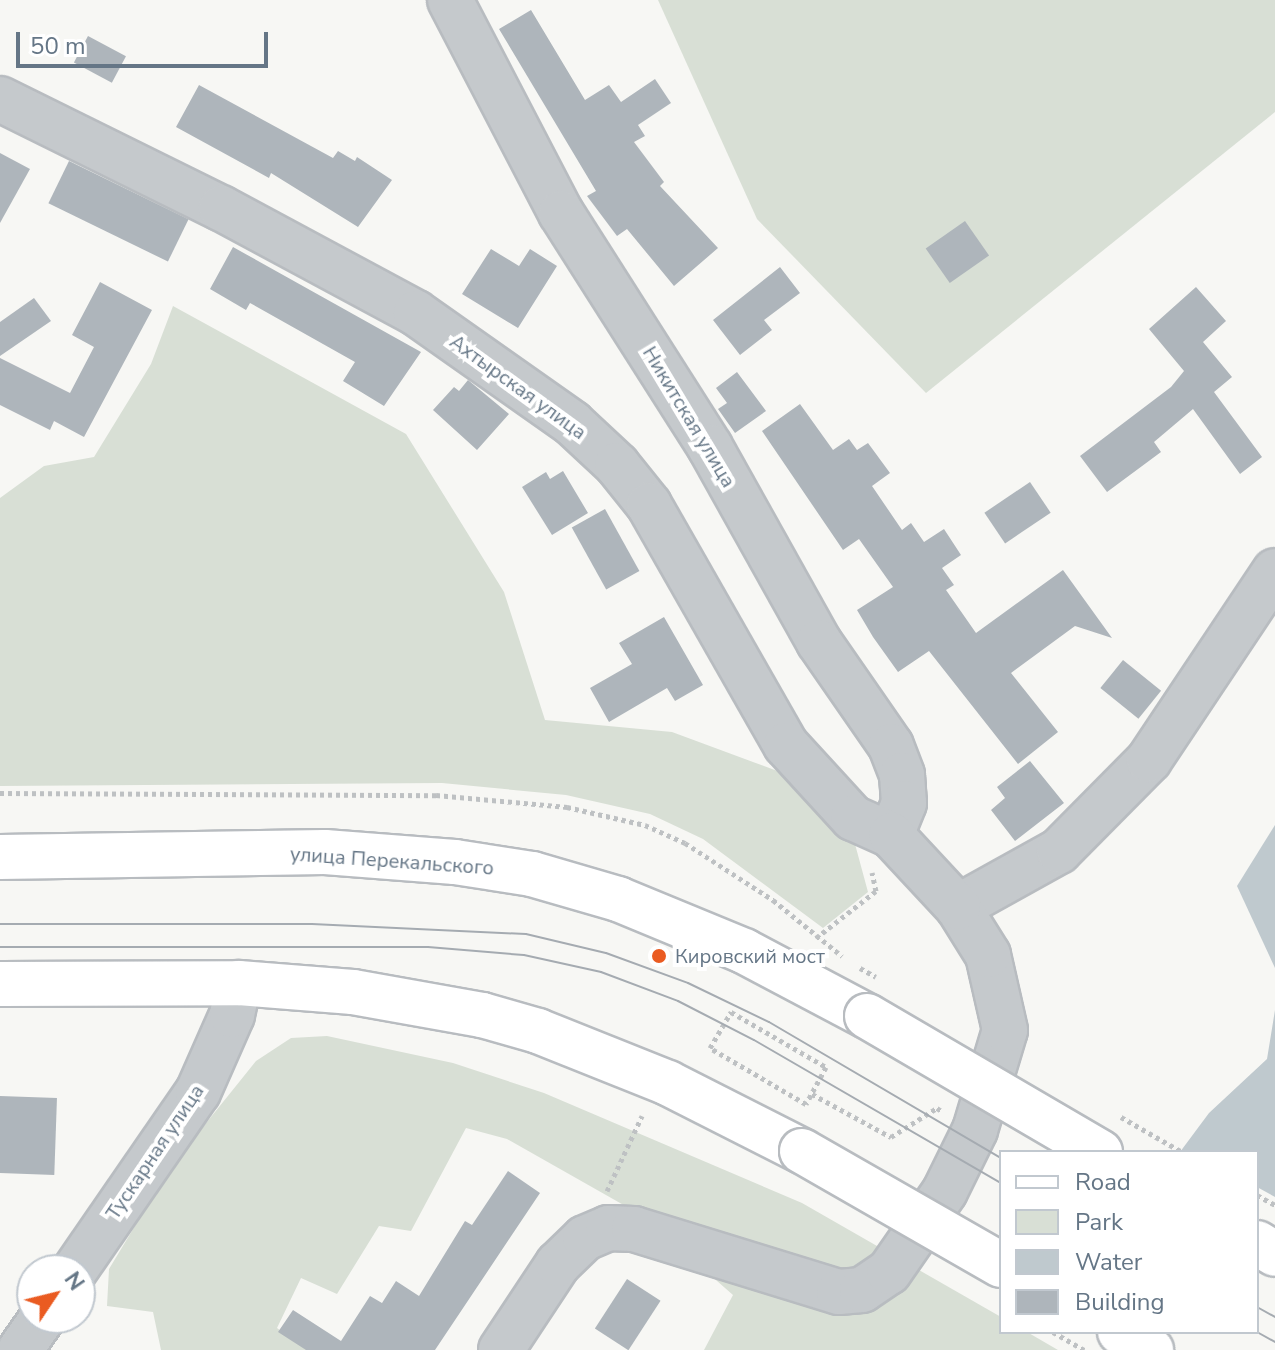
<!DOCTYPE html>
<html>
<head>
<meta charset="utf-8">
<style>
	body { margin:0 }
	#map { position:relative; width:1275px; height:1350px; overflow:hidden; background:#f7f7f4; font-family:"Nunito Sans",sans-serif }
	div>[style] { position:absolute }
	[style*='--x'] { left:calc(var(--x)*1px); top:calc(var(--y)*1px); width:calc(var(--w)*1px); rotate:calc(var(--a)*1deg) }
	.green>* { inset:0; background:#d8dfd5 }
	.water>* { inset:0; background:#bfc9ce }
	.pier>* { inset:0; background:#f7f7f4; transform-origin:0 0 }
	.building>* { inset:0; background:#aeb5bb; transform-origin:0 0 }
	.path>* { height:5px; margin-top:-2.5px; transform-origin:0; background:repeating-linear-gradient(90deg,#bec1c3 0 4px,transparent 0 8px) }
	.roads { filter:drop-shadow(2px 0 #b8bcc0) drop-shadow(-2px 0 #b8bcc0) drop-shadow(0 2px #b8bcc0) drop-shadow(0 -2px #b8bcc0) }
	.minor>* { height:44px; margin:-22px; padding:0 22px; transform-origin:22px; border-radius:22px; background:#c5c9cc }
	.major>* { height:44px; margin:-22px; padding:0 22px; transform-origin:22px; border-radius:22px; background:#fff }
	.tram>* { height:2px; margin:-1px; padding:0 1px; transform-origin:1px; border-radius:1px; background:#a5abb1 }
	.path-bridge>* { height:5px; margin-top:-2.5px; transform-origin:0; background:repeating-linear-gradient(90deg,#bec1c3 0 4px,transparent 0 8px) }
	.bridges { filter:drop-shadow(2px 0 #b8bcc0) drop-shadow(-2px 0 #b8bcc0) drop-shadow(0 2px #b8bcc0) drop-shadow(0 -2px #b8bcc0) }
	.major-bridge>* { height:44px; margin:-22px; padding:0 22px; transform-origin:22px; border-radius:22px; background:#fff }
	.dots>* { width:22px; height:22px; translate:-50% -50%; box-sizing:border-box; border:4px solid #fff; border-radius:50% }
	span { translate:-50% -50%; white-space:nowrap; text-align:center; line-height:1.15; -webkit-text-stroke:8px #fff; paint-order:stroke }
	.street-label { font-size:20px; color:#657686 }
	.poi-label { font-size:20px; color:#657686 }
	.left { translate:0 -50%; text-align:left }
	.legend { position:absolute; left:999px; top:1150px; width:260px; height:184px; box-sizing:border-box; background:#fff; border:2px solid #c1c8cf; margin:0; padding:10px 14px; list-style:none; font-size:24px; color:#657686 }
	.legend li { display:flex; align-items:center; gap:16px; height:40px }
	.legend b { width:40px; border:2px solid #c1c8cf }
	.north { position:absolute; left:16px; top:1254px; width:80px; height:80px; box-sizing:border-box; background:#fff; border:2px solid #c1c8cf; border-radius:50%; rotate:55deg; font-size:22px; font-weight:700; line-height:32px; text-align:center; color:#657686 }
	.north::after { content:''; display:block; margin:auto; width:28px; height:36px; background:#ea5b21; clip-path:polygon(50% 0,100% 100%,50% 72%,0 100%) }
	.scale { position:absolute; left:16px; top:32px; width:252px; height:36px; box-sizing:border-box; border:4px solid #657686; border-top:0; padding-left:10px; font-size:24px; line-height:28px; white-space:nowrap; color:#657686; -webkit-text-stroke:6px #fff; paint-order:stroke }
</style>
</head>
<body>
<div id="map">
	<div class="green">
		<i style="clip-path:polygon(658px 0,1275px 0,1275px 112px,926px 393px,757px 219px)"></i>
		<i style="clip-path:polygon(173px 306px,406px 434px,504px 592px,545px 720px,672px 732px,780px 772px,852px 833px,868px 892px,823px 928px,703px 839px,650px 814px,566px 795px,442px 783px,0 786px,0 498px,44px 466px,94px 457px,151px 364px)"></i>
		<i style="clip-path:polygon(327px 1036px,453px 1063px,544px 1093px,802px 1203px,1001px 1317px,1001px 1332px,1027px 1332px,1058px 1350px,704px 1350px,733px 1295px,643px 1216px,507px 1139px,466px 1128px,411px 1231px,379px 1226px,337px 1294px,301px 1278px,277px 1328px,307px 1350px,161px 1350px,153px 1312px,107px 1306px,109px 1269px,170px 1168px,256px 1061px,291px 1038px)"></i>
	</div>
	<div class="water">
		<i style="clip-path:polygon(1275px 825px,1275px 968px,1237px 886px)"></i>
		<i style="clip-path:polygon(1275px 1010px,1275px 1282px,1257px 1320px,1257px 1152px,1180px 1152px,1209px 1113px,1267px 1059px)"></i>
	</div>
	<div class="pier">
		<i style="clip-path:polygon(1257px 1187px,1275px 1197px,1275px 1291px,1257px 1324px)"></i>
		<i style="left:1072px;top:1332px;width:183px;height:18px"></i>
	</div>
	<div class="building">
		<i style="clip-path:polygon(531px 10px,585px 100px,609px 85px,621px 102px,655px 79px,671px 103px,638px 125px,645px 136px,634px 142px,664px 182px,660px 186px,718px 248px,674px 286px,627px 229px,617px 236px,587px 196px,596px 191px,499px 29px)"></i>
		<i style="left:88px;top:36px;width:43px;height:30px;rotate:28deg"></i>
		<i style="clip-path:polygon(199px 85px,333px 158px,338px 151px,355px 161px,357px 157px,392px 180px,358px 227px,271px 173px,269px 178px,176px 127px)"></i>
		<i style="clip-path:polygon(0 153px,30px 169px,0 223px)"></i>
		<i style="left:69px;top:161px;width:133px;height:47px;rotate:26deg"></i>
		<i style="left:965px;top:221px;width:42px;height:48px;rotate:55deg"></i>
		<i style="clip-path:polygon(233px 247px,421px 352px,384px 406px,343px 381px,355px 362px,250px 303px,246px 310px,210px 289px)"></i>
		<i style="clip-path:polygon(491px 249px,519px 266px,530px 249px,557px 266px,518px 328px,462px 294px)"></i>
		<i style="clip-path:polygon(780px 267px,800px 293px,764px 320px,772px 330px,740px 355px,713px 320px)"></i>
		<i style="clip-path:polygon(100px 282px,152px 310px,84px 437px,54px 421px,50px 430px,0 405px,0 358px,70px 393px,94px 347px,72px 335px)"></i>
		<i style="clip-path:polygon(1196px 287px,1226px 321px,1203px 342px,1232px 377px,1214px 392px,1262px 457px,1240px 474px,1193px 409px,1154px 442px,1161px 452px,1107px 492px,1080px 456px,1171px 387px,1184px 371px,1149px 329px)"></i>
		<i style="clip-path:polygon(34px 298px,51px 321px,0 356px,0 322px)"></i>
		<i style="clip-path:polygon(737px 372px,766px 411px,735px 433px,718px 409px,727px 403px,716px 388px)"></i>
		<i style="clip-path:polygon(468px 380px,509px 414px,477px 450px,433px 410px,454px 387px,459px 391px)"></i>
		<i style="clip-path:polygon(800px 404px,833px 450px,849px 439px,857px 450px,868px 443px,890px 473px,872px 486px,902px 530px,911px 523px,924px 542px,944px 529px,961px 555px,942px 568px,954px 585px,946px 590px,976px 633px,1063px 570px,1112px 638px,1075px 626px,1011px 673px,1058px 732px,1018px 764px,929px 651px,898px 672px,873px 637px,857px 610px,893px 587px,859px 539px,843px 550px,762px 431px)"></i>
		<i style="clip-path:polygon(563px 471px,588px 513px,552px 535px,522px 487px,546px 472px,550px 479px)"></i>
		<i style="left:1030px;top:482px;width:37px;height:55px;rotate:56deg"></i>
		<i style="left:605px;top:509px;width:71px;height:38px;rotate:61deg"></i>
		<i style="clip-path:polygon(664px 617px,703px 685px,675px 701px,667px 688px,609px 722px,590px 688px,632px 664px,619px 643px)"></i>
		<i style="left:1123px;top:660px;width:49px;height:36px;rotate:39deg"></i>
		<i style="clip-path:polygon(1030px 761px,1064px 803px,1015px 841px,991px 810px,1005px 798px,997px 787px)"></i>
		<i style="left:0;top:1096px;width:57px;height:77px;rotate:2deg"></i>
		<i style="clip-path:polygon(508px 1171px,540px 1193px,435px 1350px,306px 1350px,278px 1332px,293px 1310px,341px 1341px,370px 1296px,382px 1303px,396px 1281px,419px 1296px,465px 1221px,472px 1225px)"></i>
		<i style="left:627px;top:1279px;width:40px;height:59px;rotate:33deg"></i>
	</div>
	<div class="path">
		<i style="--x:0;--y:793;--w:436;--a:0.3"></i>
		<i style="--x:436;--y:795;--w:132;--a:5.2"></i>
		<i style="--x:567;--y:807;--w:80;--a:13"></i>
		<i style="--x:645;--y:825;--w:44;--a:24.2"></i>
		<i style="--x:685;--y:843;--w:105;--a:32.9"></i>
		<i style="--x:773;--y:900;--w:89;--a:39.1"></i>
		<i style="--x:816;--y:938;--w:76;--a:-38.1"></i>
		<i style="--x:876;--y:891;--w:19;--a:-102"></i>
		<i style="--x:731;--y:1012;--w:110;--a:30.1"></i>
		<i style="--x:826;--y:1067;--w:42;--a:118.4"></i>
		<i style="--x:806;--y:1104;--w:111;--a:-149.7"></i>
		<i style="--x:710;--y:1048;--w:42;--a:-59.7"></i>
		<i style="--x:812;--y:1094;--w:90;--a:28.6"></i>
		<i style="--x:891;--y:1137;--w:54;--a:-32.2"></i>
		<i style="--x:937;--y:1108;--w:7;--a:34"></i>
		<i style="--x:607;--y:1191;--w:83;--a:-65"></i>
		<i style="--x:1257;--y:1195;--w:21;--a:29"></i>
		<i style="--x:1053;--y:1332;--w:36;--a:30"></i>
	</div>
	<div class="roads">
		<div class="minor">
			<i style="--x:450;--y:0;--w:240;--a:62.5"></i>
			<i style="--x:561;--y:213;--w:277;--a:57.5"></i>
			<i style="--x:710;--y:447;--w:223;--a:60.8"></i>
			<i style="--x:819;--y:642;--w:126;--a:55.3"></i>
			<i style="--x:891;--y:746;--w:31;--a:69"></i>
			<i style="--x:902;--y:775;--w:28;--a:86"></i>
			<i style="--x:904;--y:803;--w:35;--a:112"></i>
			<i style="--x:0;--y:99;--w:246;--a:26.3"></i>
			<i style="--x:221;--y:208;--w:221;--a:28.3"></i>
			<i style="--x:416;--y:313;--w:191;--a:35.2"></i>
			<i style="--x:572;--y:423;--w:62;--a:43"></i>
			<i style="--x:617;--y:465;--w:51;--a:51.3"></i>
			<i style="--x:649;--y:505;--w:276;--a:60.3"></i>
			<i style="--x:786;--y:745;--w:99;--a:47.5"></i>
			<i style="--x:853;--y:818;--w:42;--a:24.1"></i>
			<i style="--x:958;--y:907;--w:115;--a:-29"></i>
			<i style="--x:1059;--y:851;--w:128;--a:-45.3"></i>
			<i style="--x:1149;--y:760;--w:227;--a:-56.3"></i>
			<i style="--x:75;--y:1270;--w:216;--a:-55.4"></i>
			<i style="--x:198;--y:1092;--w:84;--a:-66.2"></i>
			<i style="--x:232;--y:1015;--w:33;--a:-78"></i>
			<i style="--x:20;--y:1350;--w:39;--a:-55"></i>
			<i style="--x:501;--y:1350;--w:103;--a:-56.5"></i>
			<i style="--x:558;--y:1264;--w:37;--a:-44"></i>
			<i style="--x:585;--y:1238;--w:25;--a:-23"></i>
			<i style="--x:608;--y:1228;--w:26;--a:2"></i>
			<i style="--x:634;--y:1229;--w:214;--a:17.1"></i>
			<i style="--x:839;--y:1292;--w:23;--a:-5"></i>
			<i style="--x:862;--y:1290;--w:32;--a:-34"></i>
			<i style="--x:889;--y:1272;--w:98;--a:-55.3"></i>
			<i style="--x:945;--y:1191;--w:68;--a:-63.8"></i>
			<i style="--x:975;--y:1130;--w:104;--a:-73.3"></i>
			<i style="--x:1005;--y:1030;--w:77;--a:-102.8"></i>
			<i style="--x:988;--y:955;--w:57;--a:-122"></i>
			<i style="--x:958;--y:907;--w:98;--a:-132.9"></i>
		</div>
		<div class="major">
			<i style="--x:0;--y:857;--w:325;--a:-0.9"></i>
			<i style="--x:325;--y:852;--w:130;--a:4.4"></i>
			<i style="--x:455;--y:862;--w:78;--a:8.9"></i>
			<i style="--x:532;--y:874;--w:90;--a:16.2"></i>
			<i style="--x:618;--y:899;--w:136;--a:22.4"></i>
			<i style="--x:744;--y:951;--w:139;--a:27.9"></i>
			<i style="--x:0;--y:984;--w:239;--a:-0.2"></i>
			<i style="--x:239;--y:983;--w:114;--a:4.5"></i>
			<i style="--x:353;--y:992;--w:131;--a:10.1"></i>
			<i style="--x:482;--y:1015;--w:58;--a:15.9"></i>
			<i style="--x:538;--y:1031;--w:140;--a:21.8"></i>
			<i style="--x:668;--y:1083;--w:150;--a:26.9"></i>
			<i style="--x:1257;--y:1243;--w:21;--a:31"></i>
			<i style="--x:1120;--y:1332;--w:36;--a:30"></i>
		</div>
	</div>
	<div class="tram">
		<i style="--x:0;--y:924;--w:312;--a:0"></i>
		<i style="--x:312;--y:924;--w:214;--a:2.7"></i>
		<i style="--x:526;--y:934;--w:82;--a:13.4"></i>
		<i style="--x:606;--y:953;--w:87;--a:20.1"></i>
		<i style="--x:688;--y:983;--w:90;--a:25.7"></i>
		<i style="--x:769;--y:1022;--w:269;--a:30.4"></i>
		<i style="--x:0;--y:947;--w:428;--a:0"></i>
		<i style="--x:428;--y:947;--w:96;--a:4.8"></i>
		<i style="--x:524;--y:955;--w:79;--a:12.4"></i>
		<i style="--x:601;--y:972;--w:82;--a:20.6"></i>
		<i style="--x:678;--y:1001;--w:85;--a:27.2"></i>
		<i style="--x:754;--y:1040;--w:285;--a:30.1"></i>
		<i style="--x:1257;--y:1307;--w:21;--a:29"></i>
		<i style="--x:1257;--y:1332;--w:21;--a:29"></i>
	</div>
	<div class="path-bridge">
		<i style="--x:860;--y:968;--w:18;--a:29"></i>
		<i style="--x:1121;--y:1117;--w:70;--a:29.8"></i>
	</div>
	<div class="bridges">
		<div class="major-bridge">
			<i style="--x:867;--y:1016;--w:270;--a:30.3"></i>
			<i style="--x:802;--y:1151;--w:229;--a:29.8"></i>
		</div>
	</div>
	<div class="dots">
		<i style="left:659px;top:956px;background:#ea5b21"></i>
	</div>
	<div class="street-label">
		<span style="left:518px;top:387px;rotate:36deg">Ахтырская улица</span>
		<span style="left:689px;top:417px;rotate:59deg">Никитская улица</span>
		<span style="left:392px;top:861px;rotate:4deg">улица Перекальского</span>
		<span style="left:155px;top:1152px;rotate:-56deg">Тускарная улица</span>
	</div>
	<div class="poi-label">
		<span class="left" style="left:675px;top:956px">Кировский мост</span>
	</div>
	<ul class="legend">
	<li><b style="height:10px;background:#fff"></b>Road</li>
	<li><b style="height:22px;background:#d8dfd5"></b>Park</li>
	<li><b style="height:22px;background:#bfc9ce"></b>Water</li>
	<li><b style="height:22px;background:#aeb5bb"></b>Building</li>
	</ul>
	<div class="north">N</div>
	<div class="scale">50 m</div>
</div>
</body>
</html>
